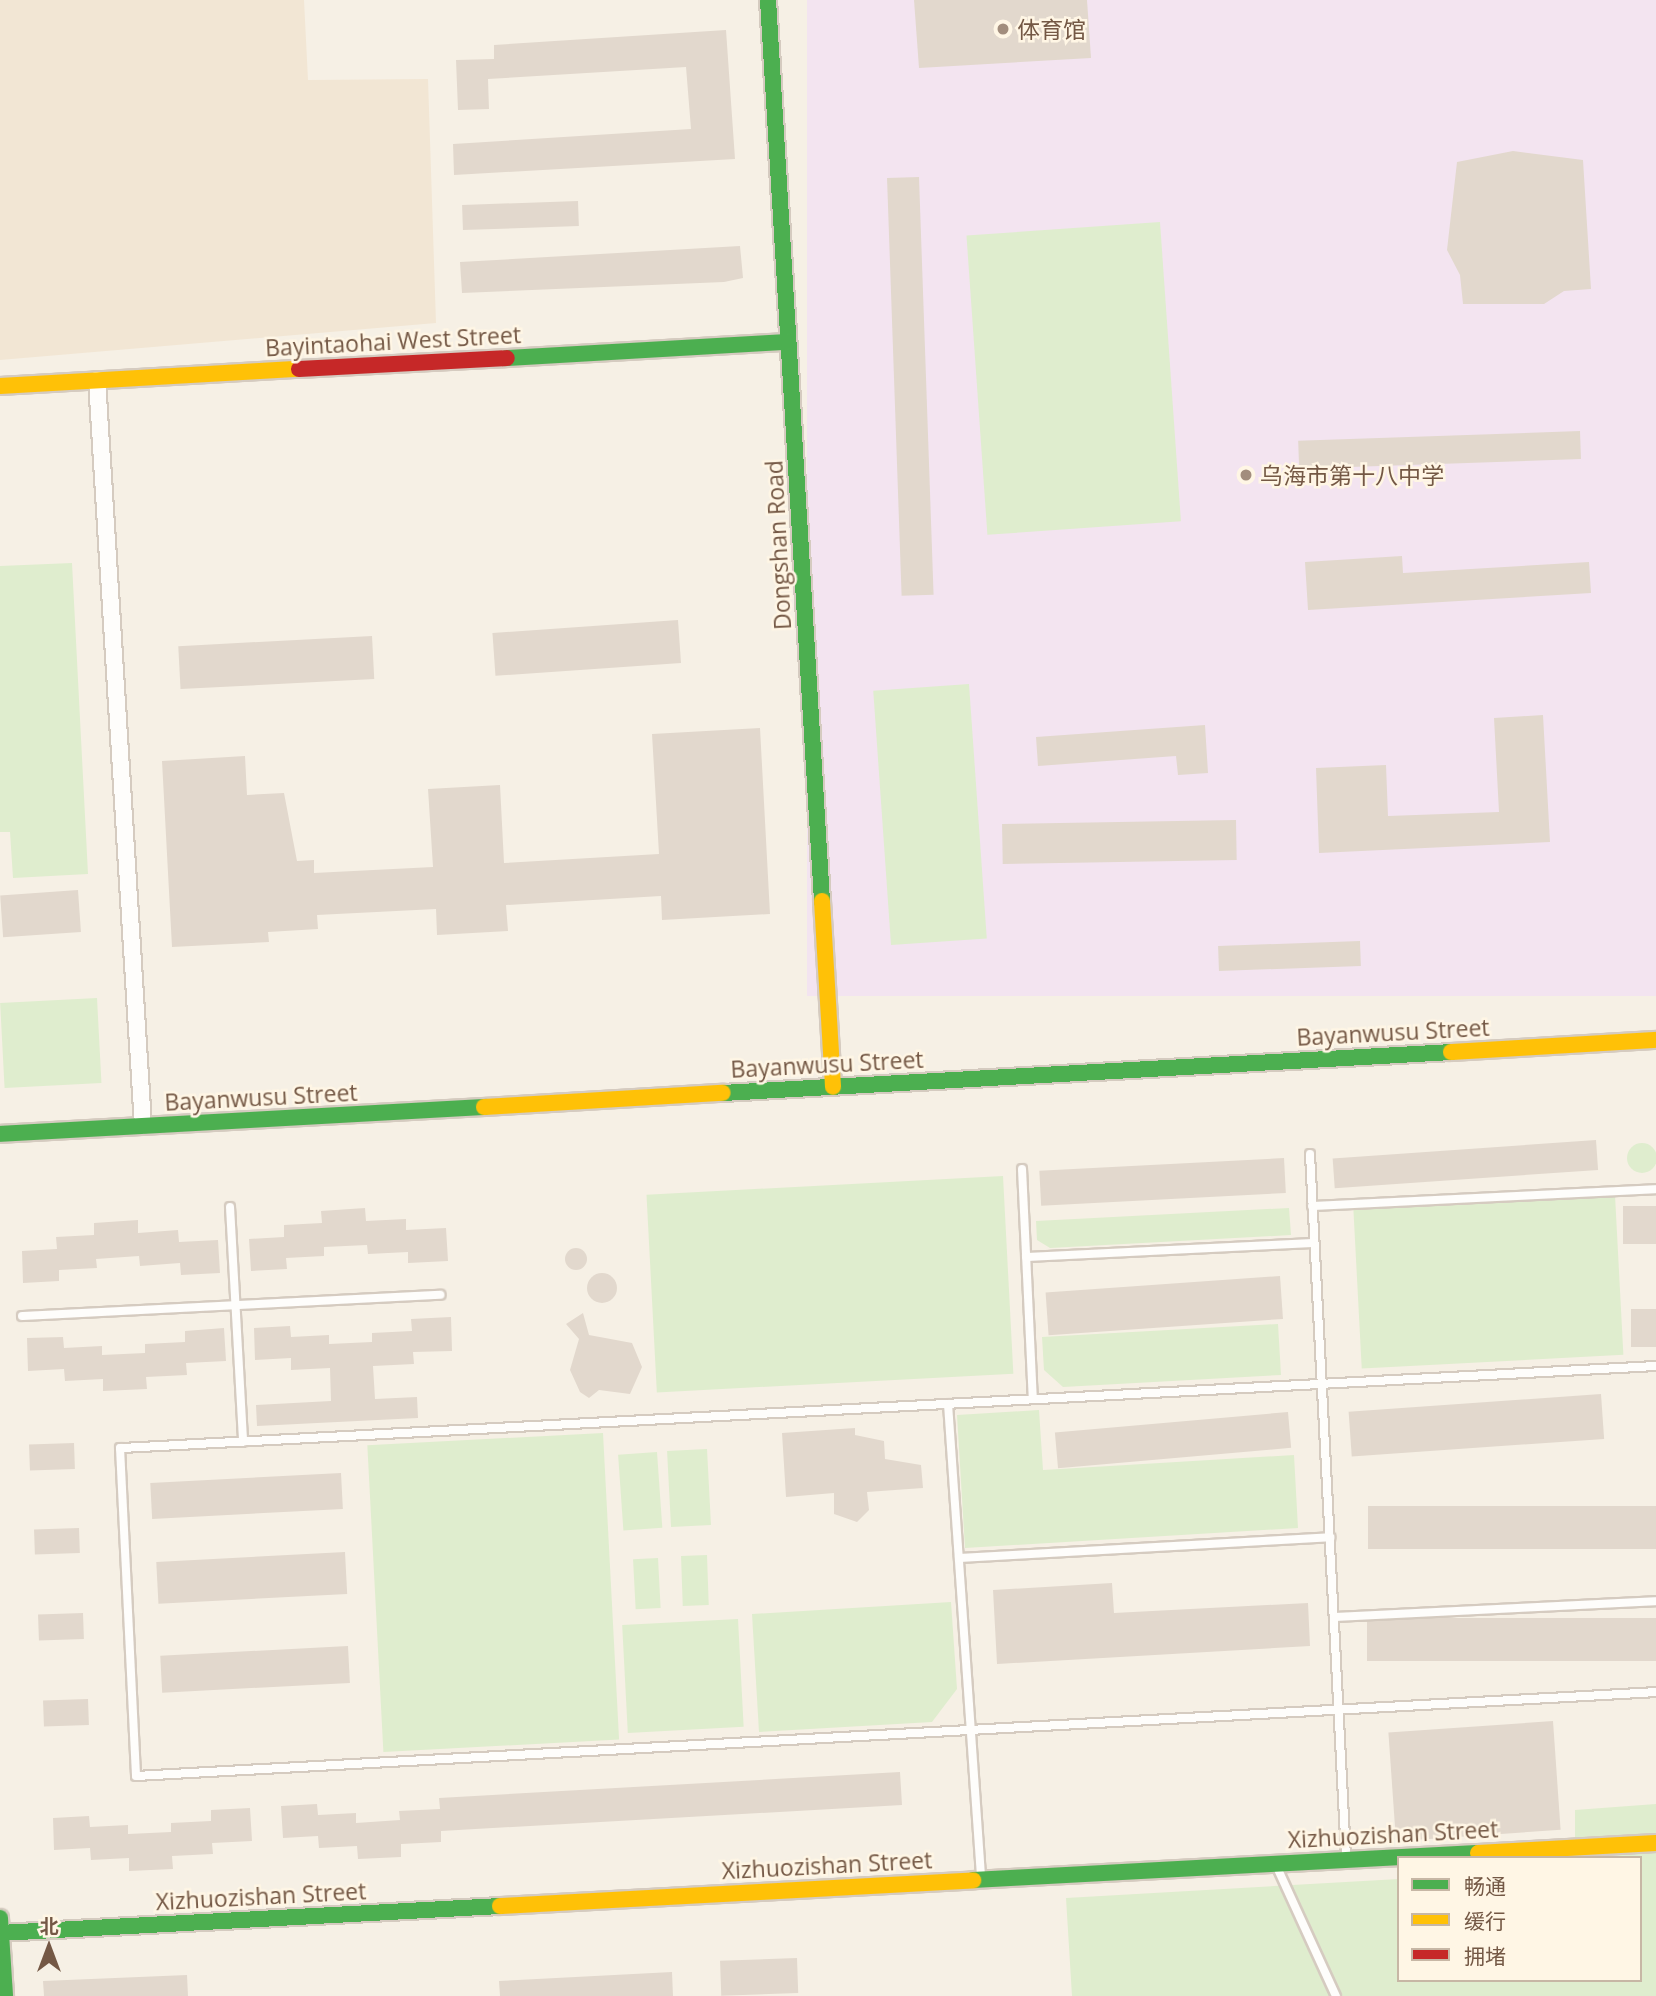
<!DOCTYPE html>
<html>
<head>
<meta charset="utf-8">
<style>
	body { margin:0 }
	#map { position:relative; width:1656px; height:1996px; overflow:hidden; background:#f6f0e5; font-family:"Open Sans","Noto Sans SC",sans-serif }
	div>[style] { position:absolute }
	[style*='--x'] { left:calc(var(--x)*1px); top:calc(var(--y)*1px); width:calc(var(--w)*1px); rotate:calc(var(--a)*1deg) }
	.residential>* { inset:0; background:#f2e6d4 }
	.education>* { inset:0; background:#f3e4f0; transform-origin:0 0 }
	.green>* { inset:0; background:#dfedce; transform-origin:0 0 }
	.round { border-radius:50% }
	.building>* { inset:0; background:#e2d8cd; transform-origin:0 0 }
	.roads { filter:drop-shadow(2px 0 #d5cbc0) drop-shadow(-2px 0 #d5cbc0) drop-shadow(0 2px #d5cbc0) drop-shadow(0 -2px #d5cbc0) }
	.lane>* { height:8px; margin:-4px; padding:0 4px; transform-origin:4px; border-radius:4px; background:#fefdfb }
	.street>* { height:16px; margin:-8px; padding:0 8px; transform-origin:8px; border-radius:8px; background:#fefdfb }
	.fast>* { height:16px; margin:-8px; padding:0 8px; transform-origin:8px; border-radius:8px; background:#4caf50 }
	.slow>* { height:16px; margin:-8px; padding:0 8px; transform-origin:8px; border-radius:8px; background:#ffc107 }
	.jam>* { height:16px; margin:-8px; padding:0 8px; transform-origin:8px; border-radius:8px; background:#c62828 }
	.dots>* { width:19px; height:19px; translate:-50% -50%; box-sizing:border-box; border:4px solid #fff6e5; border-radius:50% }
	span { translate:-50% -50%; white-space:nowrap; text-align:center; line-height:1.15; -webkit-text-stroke:5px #fff6e5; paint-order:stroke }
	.poi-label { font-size:23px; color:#745845 }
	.left { translate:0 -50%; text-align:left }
	.street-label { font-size:23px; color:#745845 }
	.legend { position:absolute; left:1397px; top:1856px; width:245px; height:126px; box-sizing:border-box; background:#fff6e5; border:2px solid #c7b7a5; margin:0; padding:9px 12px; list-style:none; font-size:21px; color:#745845 }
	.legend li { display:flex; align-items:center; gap:14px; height:35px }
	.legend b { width:35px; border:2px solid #c7b7a5 }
	.north { position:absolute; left:14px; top:1912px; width:70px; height:70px; -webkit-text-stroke:5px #fff6e5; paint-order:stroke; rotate:0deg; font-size:19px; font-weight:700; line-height:28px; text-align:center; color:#745845 }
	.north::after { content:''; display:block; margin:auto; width:24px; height:32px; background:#745845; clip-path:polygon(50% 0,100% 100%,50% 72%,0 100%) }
</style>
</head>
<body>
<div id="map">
	<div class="residential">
		<i style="clip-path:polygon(0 0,304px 0,308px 80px,428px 79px,436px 323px,0 360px)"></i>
	</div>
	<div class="education">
		<i style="left:807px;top:0;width:849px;height:996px"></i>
	</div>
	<div class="green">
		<i style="left:1160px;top:222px;width:300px;height:194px;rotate:86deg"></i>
		<i style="clip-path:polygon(72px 563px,88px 874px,13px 878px,10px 832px,0 832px,0 566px)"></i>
		<i style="left:969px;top:684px;width:255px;height:96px;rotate:86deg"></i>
		<i style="left:97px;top:998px;width:85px;height:97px;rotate:87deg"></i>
		<i class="round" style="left:1627px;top:1143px;width:30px;height:30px"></i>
		<i style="left:1003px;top:1176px;width:198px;height:357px;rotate:87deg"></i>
		<i style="left:1615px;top:1195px;width:160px;height:262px;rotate:87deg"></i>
		<i style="clip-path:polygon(1289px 1208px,1291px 1235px,1050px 1248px,1037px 1240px,1036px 1221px)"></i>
		<i style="clip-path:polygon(1278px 1324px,1281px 1375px,1063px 1387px,1044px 1370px,1042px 1337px)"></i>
		<i style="clip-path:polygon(1039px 1410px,1043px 1470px,1294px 1455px,1298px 1528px,965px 1548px,957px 1415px)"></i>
		<i style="left:603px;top:1433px;width:307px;height:236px;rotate:87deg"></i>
		<i style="left:707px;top:1449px;width:76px;height:40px;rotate:87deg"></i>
		<i style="left:657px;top:1452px;width:76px;height:39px;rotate:86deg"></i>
		<i style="left:707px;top:1555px;width:50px;height:26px;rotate:88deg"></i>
		<i style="left:658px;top:1558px;width:50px;height:25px;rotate:87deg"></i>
		<i style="clip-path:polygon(951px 1602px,957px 1689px,932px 1722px,759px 1732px,752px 1614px)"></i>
		<i style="left:738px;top:1619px;width:108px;height:116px;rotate:87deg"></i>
		<i style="clip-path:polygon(1656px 1804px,1656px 1996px,1072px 1996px,1066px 1898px,1399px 1879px,1399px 1980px,1640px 1980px,1640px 1858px,1575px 1858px,1575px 1810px)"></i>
	</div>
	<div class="building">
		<i style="clip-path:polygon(914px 0,1087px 0,1091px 58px,919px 68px)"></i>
		<i style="clip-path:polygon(726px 30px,735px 159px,454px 175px,453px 144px,691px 129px,686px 67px,488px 79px,489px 109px,458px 110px,456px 60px,494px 59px,494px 45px)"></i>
		<i style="clip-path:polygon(1513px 151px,1583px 160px,1591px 289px,1564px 291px,1544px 304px,1463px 304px,1460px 275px,1447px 250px,1457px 162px)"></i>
		<i style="left:919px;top:177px;width:418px;height:32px;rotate:88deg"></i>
		<i style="left:578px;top:201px;width:25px;height:116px;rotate:88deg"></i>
		<i style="clip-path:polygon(740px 246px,743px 278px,724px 282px,462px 293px,460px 262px)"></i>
		<i style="left:1580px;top:431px;width:28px;height:282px;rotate:88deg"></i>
		<i style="clip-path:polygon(1402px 556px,1403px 573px,1589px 562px,1591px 593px,1308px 610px,1305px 562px)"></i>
		<i style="left:678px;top:620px;width:43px;height:186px;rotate:86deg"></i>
		<i style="left:372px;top:636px;width:43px;height:194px;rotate:87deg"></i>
		<i style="clip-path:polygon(1543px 715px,1550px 842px,1319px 853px,1316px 768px,1386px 765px,1388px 816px,1499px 812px,1494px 718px)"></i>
		<i style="clip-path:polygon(1205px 725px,1208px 773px,1178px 775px,1176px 756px,1038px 766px,1036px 737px)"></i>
		<i style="clip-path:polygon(760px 728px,770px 914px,662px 920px,661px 896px,506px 905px,508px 931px,437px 935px,436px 909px,317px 915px,318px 929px,268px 932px,269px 942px,172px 947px,162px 761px,245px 756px,247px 795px,284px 793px,297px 861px,314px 860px,314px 873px,433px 867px,428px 789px,500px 785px,504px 863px,659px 854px,652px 734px)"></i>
		<i style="left:1236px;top:820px;width:40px;height:234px;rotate:89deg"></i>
		<i style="left:78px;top:890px;width:42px;height:78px;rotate:86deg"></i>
		<i style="left:1360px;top:941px;width:25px;height:142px;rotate:88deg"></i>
		<i style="left:1596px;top:1140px;width:30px;height:264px;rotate:86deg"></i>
		<i style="left:1284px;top:1158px;width:35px;height:245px;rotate:87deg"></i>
		<i style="left:1656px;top:1206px;width:38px;height:33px;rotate:90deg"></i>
		<i style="clip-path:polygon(365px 1208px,366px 1221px,406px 1219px,406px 1230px,446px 1228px,448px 1261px,408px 1263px,408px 1252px,368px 1254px,367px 1245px,324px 1247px,324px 1256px,286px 1258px,287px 1269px,251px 1271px,249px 1239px,284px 1237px,284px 1225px,322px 1223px,321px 1211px)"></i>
		<i style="clip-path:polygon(138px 1220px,138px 1233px,178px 1230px,179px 1242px,218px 1240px,220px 1273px,181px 1275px,180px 1263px,140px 1266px,139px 1256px,96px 1259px,97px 1268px,59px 1270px,59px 1281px,23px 1283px,22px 1251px,57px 1249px,56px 1237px,94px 1235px,94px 1223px)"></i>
		<i class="round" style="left:565px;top:1248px;width:22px;height:22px"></i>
		<i class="round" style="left:587px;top:1273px;width:30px;height:30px"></i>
		<i style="left:1280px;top:1276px;width:43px;height:235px;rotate:86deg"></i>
		<i style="left:1656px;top:1309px;width:38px;height:25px;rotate:90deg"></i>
		<i style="clip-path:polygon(583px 1313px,589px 1335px,632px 1343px,642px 1367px,630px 1394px,599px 1390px,589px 1398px,580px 1392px,570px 1370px,579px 1339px,566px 1324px)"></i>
		<i style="clip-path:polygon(451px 1317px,452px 1351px,413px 1352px,414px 1364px,373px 1366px,375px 1399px,417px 1397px,418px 1418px,257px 1426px,256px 1405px,331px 1401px,330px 1368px,291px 1370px,291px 1358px,255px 1360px,254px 1328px,290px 1326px,291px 1337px,329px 1335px,329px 1344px,372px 1342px,372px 1333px,412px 1331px,411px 1319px)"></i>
		<i style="clip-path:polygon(224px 1328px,226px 1361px,186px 1363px,187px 1375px,146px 1377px,147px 1389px,103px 1391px,103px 1379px,65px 1381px,64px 1369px,28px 1371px,27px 1338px,63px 1337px,64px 1348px,102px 1346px,102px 1355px,145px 1353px,145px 1344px,185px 1342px,185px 1331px)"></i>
		<i style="left:1601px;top:1394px;width:45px;height:253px;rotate:86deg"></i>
		<i style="left:1288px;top:1412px;width:36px;height:234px;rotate:85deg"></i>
		<i style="clip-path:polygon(855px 1428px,855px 1435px,884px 1441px,885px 1459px,921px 1465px,923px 1488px,867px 1492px,869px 1510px,857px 1522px,834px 1514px,834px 1493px,786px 1497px,782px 1433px)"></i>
		<i style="left:74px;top:1443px;width:26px;height:45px;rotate:88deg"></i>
		<i style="left:341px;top:1473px;width:36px;height:191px;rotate:87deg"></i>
		<i style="left:1656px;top:1506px;width:43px;height:288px;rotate:90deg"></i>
		<i style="left:79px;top:1528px;width:25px;height:45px;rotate:88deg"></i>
		<i style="left:345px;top:1552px;width:42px;height:189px;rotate:87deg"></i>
		<i style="clip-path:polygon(1112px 1583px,1114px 1613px,1308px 1603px,1310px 1646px,997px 1664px,993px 1590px)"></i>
		<i style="left:83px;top:1613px;width:26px;height:45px;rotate:88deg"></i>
		<i style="left:1656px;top:1618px;width:43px;height:289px;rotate:90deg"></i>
		<i style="left:348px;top:1646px;width:37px;height:188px;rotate:87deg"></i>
		<i style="left:88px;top:1699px;width:26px;height:45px;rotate:88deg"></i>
		<i style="left:1553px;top:1721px;width:109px;height:165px;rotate:86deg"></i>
		<i style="clip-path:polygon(900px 1772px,902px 1805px,441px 1831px,441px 1842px,401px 1844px,401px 1857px,358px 1859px,357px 1846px,319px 1848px,318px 1836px,283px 1838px,281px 1806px,317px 1804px,318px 1815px,356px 1813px,356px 1823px,400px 1820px,399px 1811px,440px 1809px,439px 1798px)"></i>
		<i style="clip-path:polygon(250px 1808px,252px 1841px,212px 1843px,213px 1854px,172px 1856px,173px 1869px,129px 1871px,129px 1858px,91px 1860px,90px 1848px,54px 1850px,53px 1818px,89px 1816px,90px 1827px,128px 1825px,128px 1834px,171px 1832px,171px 1823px,211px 1821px,211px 1810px)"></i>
		<i style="left:797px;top:1958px;width:35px;height:77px;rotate:88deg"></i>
		<i style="clip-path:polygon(672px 1972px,673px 1996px,500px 1996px,499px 1981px)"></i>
		<i style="clip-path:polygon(187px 1975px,188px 1996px,44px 1996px,43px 1981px)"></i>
	</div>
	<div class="roads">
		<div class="lane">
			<i style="--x:1310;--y:1154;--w:704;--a:87.07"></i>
			<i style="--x:1022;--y:1169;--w:230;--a:87.3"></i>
			<i style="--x:1312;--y:1206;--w:344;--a:-2.8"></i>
			<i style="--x:230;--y:1207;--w:235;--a:86.8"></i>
			<i style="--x:1026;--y:1257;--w:288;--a:-2.8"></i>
			<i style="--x:22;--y:1316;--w:419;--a:-2.9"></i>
			<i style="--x:1656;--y:1366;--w:1538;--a:176.94"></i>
			<i style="--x:120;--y:1448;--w:328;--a:87.2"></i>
			<i style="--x:136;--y:1776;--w:1522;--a:-3.16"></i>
			<i style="--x:948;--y:1404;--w:474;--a:86"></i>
			<i style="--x:959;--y:1558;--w:372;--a:-3.2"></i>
			<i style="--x:1334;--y:1617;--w:322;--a:-2.8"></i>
			<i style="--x:1276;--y:1865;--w:144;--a:65.4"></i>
		</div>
		<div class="street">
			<i style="--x:97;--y:380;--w:747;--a:86.47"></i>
		</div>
		<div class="fast">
			<i style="--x:768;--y:0;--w:903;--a:86.57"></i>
			<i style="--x:507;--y:358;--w:281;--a:-3.3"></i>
			<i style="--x:723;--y:1093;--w:729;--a:-3.22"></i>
			<i style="--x:0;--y:1134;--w:485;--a:-3.2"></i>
			<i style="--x:973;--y:1880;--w:506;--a:-3.06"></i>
			<i style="--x:0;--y:1918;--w:78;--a:86.3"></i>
			<i style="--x:0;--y:1933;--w:501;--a:-3.09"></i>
		</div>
		<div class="slow">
			<i style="--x:0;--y:386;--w:299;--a:-3.3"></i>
			<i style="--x:822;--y:901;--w:186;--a:86.6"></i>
			<i style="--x:1451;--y:1052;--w:205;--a:-3.4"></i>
			<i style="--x:484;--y:1107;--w:239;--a:-3.4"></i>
			<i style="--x:1478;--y:1853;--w:178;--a:-3.2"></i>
			<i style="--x:500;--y:1906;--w:474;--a:-3.1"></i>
		</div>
		<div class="jam">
			<i style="--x:299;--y:369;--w:208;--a:-3"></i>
		</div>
	</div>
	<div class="dots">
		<i style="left:1003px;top:29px;background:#a28d7d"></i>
		<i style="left:1246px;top:475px;background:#a28d7d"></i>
	</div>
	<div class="poi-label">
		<span class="left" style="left:1017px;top:29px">体育馆</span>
		<span class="left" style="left:1260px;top:475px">乌海市第十八中学</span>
	</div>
	<div class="street-label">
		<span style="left:393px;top:341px;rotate:-3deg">Bayintaohai West Street</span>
		<span style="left:778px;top:545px;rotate:-93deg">Dongshan Road</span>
		<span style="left:1393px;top:1032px;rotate:-3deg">Bayanwusu Street</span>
		<span style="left:827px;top:1064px;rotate:-3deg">Bayanwusu Street</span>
		<span style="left:261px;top:1097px;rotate:-3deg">Bayanwusu Street</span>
		<span style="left:1393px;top:1834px;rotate:-3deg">Xizhuozishan Street</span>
		<span style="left:827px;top:1865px;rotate:-3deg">Xizhuozishan Street</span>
		<span style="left:261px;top:1896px;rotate:-3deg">Xizhuozishan Street</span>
	</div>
	<ul class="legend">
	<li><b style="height:9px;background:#4caf50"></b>畅通</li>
	<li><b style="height:9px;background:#ffc107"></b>缓行</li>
	<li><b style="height:9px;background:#c62828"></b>拥堵</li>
	</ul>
	<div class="north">北</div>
</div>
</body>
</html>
